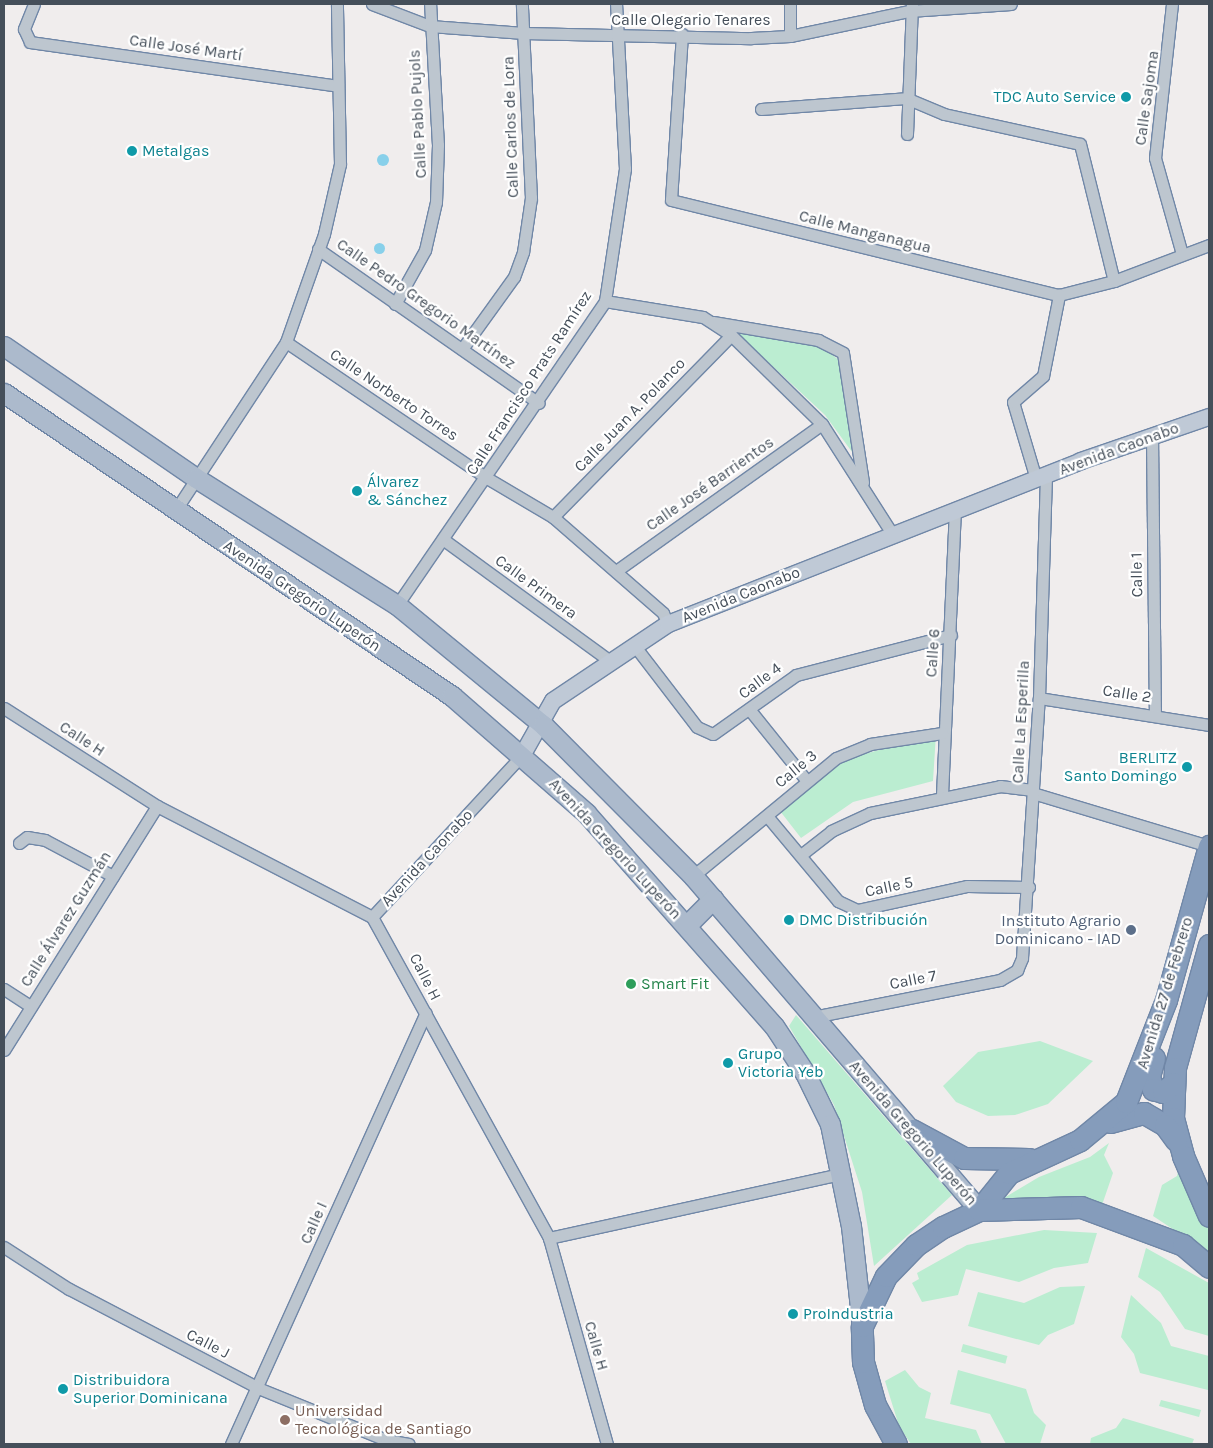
<!DOCTYPE html>
<html>
<head>
<meta charset="utf-8">
<style>
	body { margin:0 }
	#map { position:relative; width:1213px; height:1448px; overflow:hidden; background:#f0eded; font-family:Karla,sans-serif }
	div>[style] { position:absolute }
	[style*='--x'] { left:calc(var(--x)*1px); top:calc(var(--y)*1px); width:calc(var(--w)*1px); rotate:calc(var(--a)*1deg) }
	.green>* { inset:0; background:#bbedd1; transform-origin:0 0 }
	.water>* { inset:0; background:#88d0ea }
	.round { border-radius:50% }
	.roads { filter:drop-shadow(1px 0 #7087a7) drop-shadow(-1px 0 #7087a7) drop-shadow(0 1px #7087a7) drop-shadow(0 -1px #7087a7) }
	.street>* { height:11px; margin:-5.5px; padding:0 5.5px; transform-origin:5.5px; border-radius:5.5px; background:#bdc6cf }
	.secondary>* { height:16px; margin:-8px; padding:0 8px; transform-origin:8px; border-radius:8px; background:#bfc9d6 }
	.primary>* { height:19px; margin:-9.5px; padding:0 9.5px; transform-origin:9.5px; border-radius:9.5px; background:#acbacc }
	.highway>* { height:21px; margin:-10.5px; padding:0 10.5px; transform-origin:10.5px; border-radius:10.5px; background:#859cbb }
	.dots>* { width:14px; height:14px; translate:-50% -50%; box-sizing:border-box; border:2px solid #fff; border-radius:50% }
	span { translate:-50% -50%; white-space:nowrap; text-align:center; line-height:1.15; -webkit-text-stroke:4.5px #fff; paint-order:stroke }
	.street-label { font-size:16px; color:#454f5a }
	.culture-label { font-size:16px; color:#0d838f }
	.right { translate:-100% -50%; text-align:right }
	.left { translate:0 -50%; text-align:left }
	.service-label { font-size:16px; color:#4e5e75 }
	.leisure-label { font-size:16px; color:#27864d }
	.education-label { font-size:16px; color:#785e54 }
	.frame { position:absolute; inset:0; border:5px solid #454f5a; pointer-events:none }
</style>
</head>
<body>
<div id="map">
	<div class="green">
		<i style="clip-path:polygon(743px 330px,824px 348px,841px 362px,852px 452px,825px 415px,738px 334px)"></i>
		<i style="clip-path:polygon(936px 734px,933px 781px,853px 802px,801px 838px,780px 811px,847px 759px)"></i>
		<i style="clip-path:polygon(796px 1015px,952px 1195px,874px 1266px,862px 1192px,834px 1105px,789px 1026px)"></i>
		<i style="clip-path:polygon(1040px 1041px,1093px 1061px,1048px 1104px,1015px 1115px,988px 1116px,956px 1102px,943px 1086px,978px 1052px)"></i>
		<i style="clip-path:polygon(1109px 1143px,1104px 1155px,1113px 1173px,1102px 1205px,999px 1201px,1039px 1177px,1090px 1157px)"></i>
		<i style="clip-path:polygon(1180px 1163px,1209px 1227px,1209px 1253px,1153px 1216px,1162px 1185px,1177px 1176px)"></i>
		<i style="clip-path:polygon(1044px 1230px,1097px 1233px,1088px 1263px,1054px 1268px,1019px 1282px,966px 1269px,958px 1295px,922px 1302px,912px 1283px,919px 1279px,917px 1273px,967px 1245px)"></i>
		<i style="clip-path:polygon(1146px 1248px,1209px 1283px,1209px 1336px,1185px 1329px,1160px 1292px,1138px 1277px)"></i>
		<i style="clip-path:polygon(1085px 1286px,1074px 1324px,1048px 1335px,1039px 1345px,968px 1326px,978px 1292px,1024px 1303px,1060px 1287px)"></i>
		<i style="clip-path:polygon(1131px 1295px,1161px 1323px,1171px 1346px,1209px 1356px,1208px 1390px,1140px 1373px,1134px 1354px,1121px 1337px)"></i>
		<i style="left:963px;top:1344px;width:46px;height:8px;rotate:15deg"></i>
		<i style="clip-path:polygon(905px 1370px,919px 1387px,931px 1393px,925px 1418px,976px 1430px,982px 1444px,911px 1444px,899px 1426px,885px 1381px)"></i>
		<i style="clip-path:polygon(958px 1370px,1026px 1389px,1034px 1413px,1046px 1425px,1040px 1444px,1006px 1444px,990px 1414px,950px 1404px)"></i>
		<i style="clip-path:polygon(1161px 1400px,1201px 1410px,1199px 1417px,1159px 1406px)"></i>
		<i style="clip-path:polygon(1123px 1418px,1194px 1439px,1192px 1444px,1090px 1444px,1091px 1438px,1116px 1428px)"></i>
	</div>
	<div class="water">
		<i class="round" style="left:377px;top:154px;width:12px;height:12px"></i>
		<i class="round" style="left:373.5px;top:242.5px;width:11px;height:11px"></i>
	</div>
	<div class="roads">
		<div class="street">
			<i style="--x:34;--y:4;--w:27;--a:112"></i>
			<i style="--x:24;--y:29;--w:14;--a:65"></i>
			<i style="--x:30;--y:42;--w:311;--a:8.1"></i>
			<i style="--x:372;--y:4;--w:62;--a:20.8"></i>
			<i style="--x:430;--y:26;--w:94;--a:4.3"></i>
			<i style="--x:524;--y:33;--w:227;--a:1.3"></i>
			<i style="--x:751;--y:38;--w:39;--a:-3"></i>
			<i style="--x:790;--y:36;--w:122;--a:-11.9"></i>
			<i style="--x:909;--y:11;--w:102;--a:-3.9"></i>
			<i style="--x:1172;--y:4;--w:155;--a:96.3"></i>
			<i style="--x:1155;--y:158;--w:100;--a:74.3"></i>
			<i style="--x:682;--y:34;--w:166;--a:93.8"></i>
			<i style="--x:671;--y:200;--w:399;--a:13.8"></i>
			<i style="--x:1059;--y:295;--w:57;--a:-14.3"></i>
			<i style="--x:1114;--y:281;--w:102;--a:-20.8"></i>
			<i style="--x:790;--y:36;--w:32;--a:-90"></i>
			<i style="--x:761;--y:109;--w:145;--a:-4.3"></i>
			<i style="--x:906;--y:98;--w:41;--a:22.8"></i>
			<i style="--x:944;--y:114;--w:139;--a:12.4"></i>
			<i style="--x:1080;--y:144;--w:141;--a:76.1"></i>
			<i style="--x:907;--y:134;--w:130;--a:-87.8"></i>
			<i style="--x:318;--y:249;--w:269;--a:34.9"></i>
			<i style="--x:605;--y:301;--w:99;--a:9.3"></i>
			<i style="--x:703;--y:317;--w:33;--a:33"></i>
			<i style="--x:731;--y:335;--w:127;--a:44.4"></i>
			<i style="--x:822;--y:424;--w:132;--a:57.4"></i>
			<i style="--x:395;--y:304;--w:62;--a:-60.9"></i>
			<i style="--x:425;--y:250;--w:49;--a:-77.1"></i>
			<i style="--x:436;--y:202;--w:57;--a:-88"></i>
			<i style="--x:438;--y:145;--w:141;--a:-93.2"></i>
			<i style="--x:713;--y:322;--w:107;--a:9.7"></i>
			<i style="--x:818;--y:340;--w:28;--a:27"></i>
			<i style="--x:843;--y:353;--w:131;--a:81.2"></i>
			<i style="--x:286;--y:342;--w:243;--a:34.1"></i>
			<i style="--x:487;--y:478;--w:77;--a:30.6"></i>
			<i style="--x:553;--y:517;--w:146;--a:41.1"></i>
			<i style="--x:663;--y:613;--w:12;--a:66"></i>
			<i style="--x:462;--y:349;--w:89;--a:-54.2"></i>
			<i style="--x:514;--y:277;--w:27;--a:-70"></i>
			<i style="--x:523;--y:252;--w:55;--a:-81.6"></i>
			<i style="--x:531;--y:198;--w:194;--a:-92.7"></i>
			<i style="--x:1152;--y:435;--w:280;--a:89.4"></i>
			<i style="--x:1036;--y:479;--w:80;--a:-106.6"></i>
			<i style="--x:1013;--y:402;--w:40;--a:-41"></i>
			<i style="--x:1043;--y:376;--w:83;--a:-78.8"></i>
			<i style="--x:175;--y:511;--w:202;--a:-56.7"></i>
			<i style="--x:286;--y:342;--w:114;--a:-70.6"></i>
			<i style="--x:324;--y:234;--w:72;--a:-77.1"></i>
			<i style="--x:340;--y:164;--w:160;--a:-91.1"></i>
			<i style="--x:553;--y:517;--w:255;--a:-45.6"></i>
			<i style="--x:444;--y:540;--w:205;--a:36.1"></i>
			<i style="--x:616;--y:571;--w:253;--a:-35.5"></i>
			<i style="--x:397;--y:605;--w:368;--a:-55.6"></i>
			<i style="--x:605;--y:301;--w:134;--a:-81.4"></i>
			<i style="--x:625;--y:169;--w:165;--a:-93.1"></i>
			<i style="--x:634;--y:645;--w:103;--a:52.5"></i>
			<i style="--x:697;--y:727;--w:17;--a:24"></i>
			<i style="--x:713;--y:734;--w:102;--a:-35.4"></i>
			<i style="--x:796;--y:675;--w:160;--a:-14.5"></i>
			<i style="--x:1039;--y:698;--w:172;--a:9"></i>
			<i style="--x:4;--y:708;--w:182;--a:32.6"></i>
			<i style="--x:157;--y:806;--w:242;--a:27.3"></i>
			<i style="--x:372;--y:917;--w:367;--a:61.1"></i>
			<i style="--x:549;--y:1238;--w:214;--a:74.3"></i>
			<i style="--x:749;--y:709;--w:91;--a:51.2"></i>
			<i style="--x:1033;--y:793;--w:184;--a:16.8"></i>
			<i style="--x:942;--y:795;--w:282;--a:-87.4"></i>
			<i style="--x:767;--y:816;--w:111;--a:50.1"></i>
			<i style="--x:838;--y:901;--w:21;--a:25"></i>
			<i style="--x:857;--y:910;--w:113;--a:-12.3"></i>
			<i style="--x:967;--y:886;--w:62;--a:0.9"></i>
			<i style="--x:19;--y:843;--w:10;--a:-37"></i>
			<i style="--x:27;--y:837;--w:18;--a:9"></i>
			<i style="--x:45;--y:840;--w:77;--a:27.9"></i>
			<i style="--x:802;--y:854;--w:37;--a:-38"></i>
			<i style="--x:831;--y:831;--w:43;--a:-24.8"></i>
			<i style="--x:870;--y:813;--w:133;--a:-11.7"></i>
			<i style="--x:1000;--y:786;--w:33;--a:7"></i>
			<i style="--x:693;--y:876;--w:185;--a:-39.5"></i>
			<i style="--x:836;--y:758;--w:37;--a:-22"></i>
			<i style="--x:870;--y:744;--w:73;--a:-8.7"></i>
			<i style="--x:372;--y:917;--w:222;--a:-47.2"></i>
			<i style="--x:4;--y:989;--w:31;--a:33"></i>
			<i style="--x:813;--y:1017;--w:191;--a:-11.2"></i>
			<i style="--x:1000;--y:980;--w:20;--a:-30"></i>
			<i style="--x:1017;--y:970;--w:13;--a:-67"></i>
			<i style="--x:1022;--y:958;--w:261;--a:-86.3"></i>
			<i style="--x:1039;--y:698;--w:223;--a:-88.2"></i>
			<i style="--x:4;--y:1050;--w:288;--a:-57.9"></i>
			<i style="--x:549;--y:1238;--w:298;--a:-12.4"></i>
			<i style="--x:4;--y:1247;--w:77;--a:32.9"></i>
			<i style="--x:69;--y:1289;--w:213;--a:27.6"></i>
			<i style="--x:258;--y:1388;--w:138;--a:22.1"></i>
			<i style="--x:386;--y:1440;--w:23;--a:10"></i>
			<i style="--x:231;--y:1444;--w:473;--a:-65.7"></i>
		</div>
		<div class="secondary">
			<i style="--x:523;--y:754;--w:61;--a:-60.5"></i>
			<i style="--x:553;--y:701;--w:138;--a:-33.8"></i>
			<i style="--x:668;--y:624;--w:444;--a:-21.5"></i>
			<i style="--x:1081;--y:461;--w:135;--a:-19"></i>
		</div>
		<div class="primary">
			<i style="--x:4;--y:346;--w:233;--a:34.5"></i>
			<i style="--x:196;--y:478;--w:238;--a:32.3"></i>
			<i style="--x:397;--y:605;--w:189;--a:39.4"></i>
			<i style="--x:543;--y:725;--w:213;--a:45.2"></i>
			<i style="--x:693;--y:876;--w:440;--a:49.4"></i>
			<i style="--x:4;--y:393;--w:541;--a:34.07"></i>
			<i style="--x:452;--y:696;--w:178;--a:41.1"></i>
			<i style="--x:586;--y:813;--w:284;--a:48.6"></i>
			<i style="--x:774;--y:1026;--w:56;--a:56.6"></i>
			<i style="--x:805;--y:1073;--w:57;--a:63.9"></i>
			<i style="--x:830;--y:1124;--w:104;--a:78.4"></i>
			<i style="--x:851;--y:1226;--w:101;--a:83.7"></i>
			<i style="--x:687;--y:925;--w:37;--a:-45"></i>
		</div>
		<div class="highway">
			<i style="--x:1209;--y:945;--w:128;--a:105.5"></i>
			<i style="--x:1175;--y:1068;--w:50;--a:92.3"></i>
			<i style="--x:1173;--y:1118;--w:39;--a:75"></i>
			<i style="--x:1183;--y:1156;--w:65;--a:66.6"></i>
			<i style="--x:1154;--y:1058;--w:20;--a:105"></i>
			<i style="--x:1149;--y:1077;--w:13;--a:72"></i>
			<i style="--x:1153;--y:1089;--w:10;--a:17"></i>
			<i style="--x:1163;--y:1092;--w:14;--a:-39"></i>
			<i style="--x:1110;--y:1122;--w:35;--a:-15"></i>
			<i style="--x:1144;--y:1113;--w:24;--a:30"></i>
			<i style="--x:1165;--y:1125;--w:19;--a:54"></i>
			<i style="--x:912;--y:1130;--w:59;--a:28.3"></i>
			<i style="--x:964;--y:1158;--w:65;--a:0.9"></i>
			<i style="--x:979;--y:1210;--w:48;--a:-51"></i>
			<i style="--x:1009;--y:1173;--w:78;--a:-24.9"></i>
			<i style="--x:1080;--y:1140;--w:60;--a:-39.6"></i>
			<i style="--x:1126;--y:1102;--w:110;--a:-68.6"></i>
			<i style="--x:1166;--y:1000;--w:160;--a:-74.4"></i>
			<i style="--x:896;--y:1444;--w:44;--a:-118.3"></i>
			<i style="--x:875;--y:1405;--w:45;--a:-105.6"></i>
			<i style="--x:863;--y:1362;--w:36;--a:-92"></i>
			<i style="--x:862;--y:1326;--w:55;--a:-64.4"></i>
			<i style="--x:886;--y:1276;--w:43;--a:-45.9"></i>
			<i style="--x:916;--y:1245;--w:32;--a:-34"></i>
			<i style="--x:943;--y:1227;--w:40;--a:-25"></i>
			<i style="--x:979;--y:1210;--w:102;--a:-1.7"></i>
			<i style="--x:1081;--y:1207;--w:109;--a:20.4"></i>
			<i style="--x:1183;--y:1245;--w:34;--a:40"></i>
		</div>
	</div>
	<div class="dots">
		<i style="left:1126px;top:97px;background:#0f9aa8"></i>
		<i style="left:132px;top:151px;background:#0f9aa8"></i>
		<i style="left:357px;top:491px;background:#0f9aa8"></i>
		<i style="left:1187px;top:767px;background:#0f9aa8"></i>
		<i style="left:789px;top:920px;background:#0f9aa8"></i>
		<i style="left:1131px;top:930px;background:#5c6f8a"></i>
		<i style="left:631px;top:984px;background:#2e9e5b"></i>
		<i style="left:728px;top:1063px;background:#0f9aa8"></i>
		<i style="left:793px;top:1314px;background:#0f9aa8"></i>
		<i style="left:63px;top:1389px;background:#0f9aa8"></i>
		<i style="left:285px;top:1420px;background:#8d6e63"></i>
	</div>
	<div class="street-label">
		<span style="left:691px;top:20px">Calle Olegario Tenares</span>
		<span style="left:186px;top:48px;rotate:8deg">Calle José Martí</span>
		<span style="left:1147px;top:98px;rotate:-82deg">Calle Sajoma</span>
		<span style="left:418px;top:114px;rotate:-93deg">Calle Pablo Pujols</span>
		<span style="left:511px;top:127px;rotate:-92deg">Calle Carlos de Lora</span>
		<span style="left:865px;top:232px;rotate:14deg">Calle Manganagua</span>
		<span style="left:426px;top:304px;rotate:35deg">Calle Pedro Gregorio Martínez</span>
		<span style="left:529px;top:383px;rotate:-57deg">Calle Francisco Prats Ramírez</span>
		<span style="left:394px;top:395px;rotate:34deg">Calle Norberto Torres</span>
		<span style="left:630px;top:415px;rotate:-46deg">Calle Juan A. Polanco</span>
		<span style="left:1119px;top:449px;rotate:-20deg">Avenida Caonabo</span>
		<span style="left:710px;top:484px;rotate:-35deg">Calle José Barrientos</span>
		<span style="left:1137px;top:575px;rotate:-91deg">Calle 1</span>
		<span style="left:536px;top:587px;rotate:36deg">Calle Primera</span>
		<span style="left:741px;top:595px;rotate:-22deg">Avenida Caonabo</span>
		<span style="left:302px;top:596px;rotate:34deg">Avenida Gregorio Luperón</span>
		<span style="left:933px;top:653px;rotate:-86deg">Calle 6</span>
		<span style="left:760px;top:681px;rotate:-37deg">Calle 4</span>
		<span style="left:1127px;top:694px;rotate:9deg">Calle 2</span>
		<span style="left:1021px;top:722px;rotate:-87deg">Calle La Esperilla</span>
		<span style="left:82px;top:739px;rotate:33deg">Calle H</span>
		<span style="left:796px;top:769px;rotate:-40deg">Calle 3</span>
		<span style="left:615px;top:849px;rotate:47deg">Avenida Gregorio Luperón</span>
		<span style="left:427px;top:858px;rotate:-47deg">Avenida Caonabo</span>
		<span style="left:889px;top:887px;rotate:-12deg">Calle 5</span>
		<span style="left:66px;top:919px;rotate:-58deg">Calle Álvarez Guzmán</span>
		<span style="left:425px;top:977px;rotate:63deg">Calle H</span>
		<span style="left:913px;top:980px;rotate:-11deg">Calle 7</span>
		<span style="left:1165px;top:993px;rotate:-73deg">Avenida 27 de Febrero</span>
		<span style="left:913px;top:1133px;rotate:49deg">Avenida Gregorio Luperón</span>
		<span style="left:314px;top:1223px;rotate:-66deg">Calle I</span>
		<span style="left:208px;top:1344px;rotate:27deg">Calle J</span>
		<span style="left:596px;top:1346px;rotate:74deg">Calle H</span>
	</div>
	<div class="culture-label">
		<span class="right" style="left:1116px;top:97px">TDC Auto Service</span>
		<span class="left" style="left:142px;top:151px">Metalgas</span>
		<span class="left" style="left:367px;top:491px">Álvarez<br>&amp; Sánchez</span>
		<span class="right" style="left:1177px;top:767px">BERLITZ<br>Santo Domingo</span>
		<span class="left" style="left:799px;top:920px">DMC Distribución</span>
		<span class="left" style="left:738px;top:1063px">Grupo<br>Victoria Yeb</span>
		<span class="left" style="left:803px;top:1314px">ProIndustria</span>
		<span class="left" style="left:73px;top:1389px">Distribuidora<br>Superior Dominicana</span>
	</div>
	<div class="service-label">
		<span class="right" style="left:1121px;top:930px">Instituto Agrario<br>Dominicano - IAD</span>
	</div>
	<div class="leisure-label">
		<span class="left" style="left:641px;top:984px">Smart Fit</span>
	</div>
	<div class="education-label">
		<span class="left" style="left:295px;top:1420px">Universidad<br>Tecnológica de Santiago</span>
	</div>
	<div class="frame"></div>
</div>
</body>
</html>
